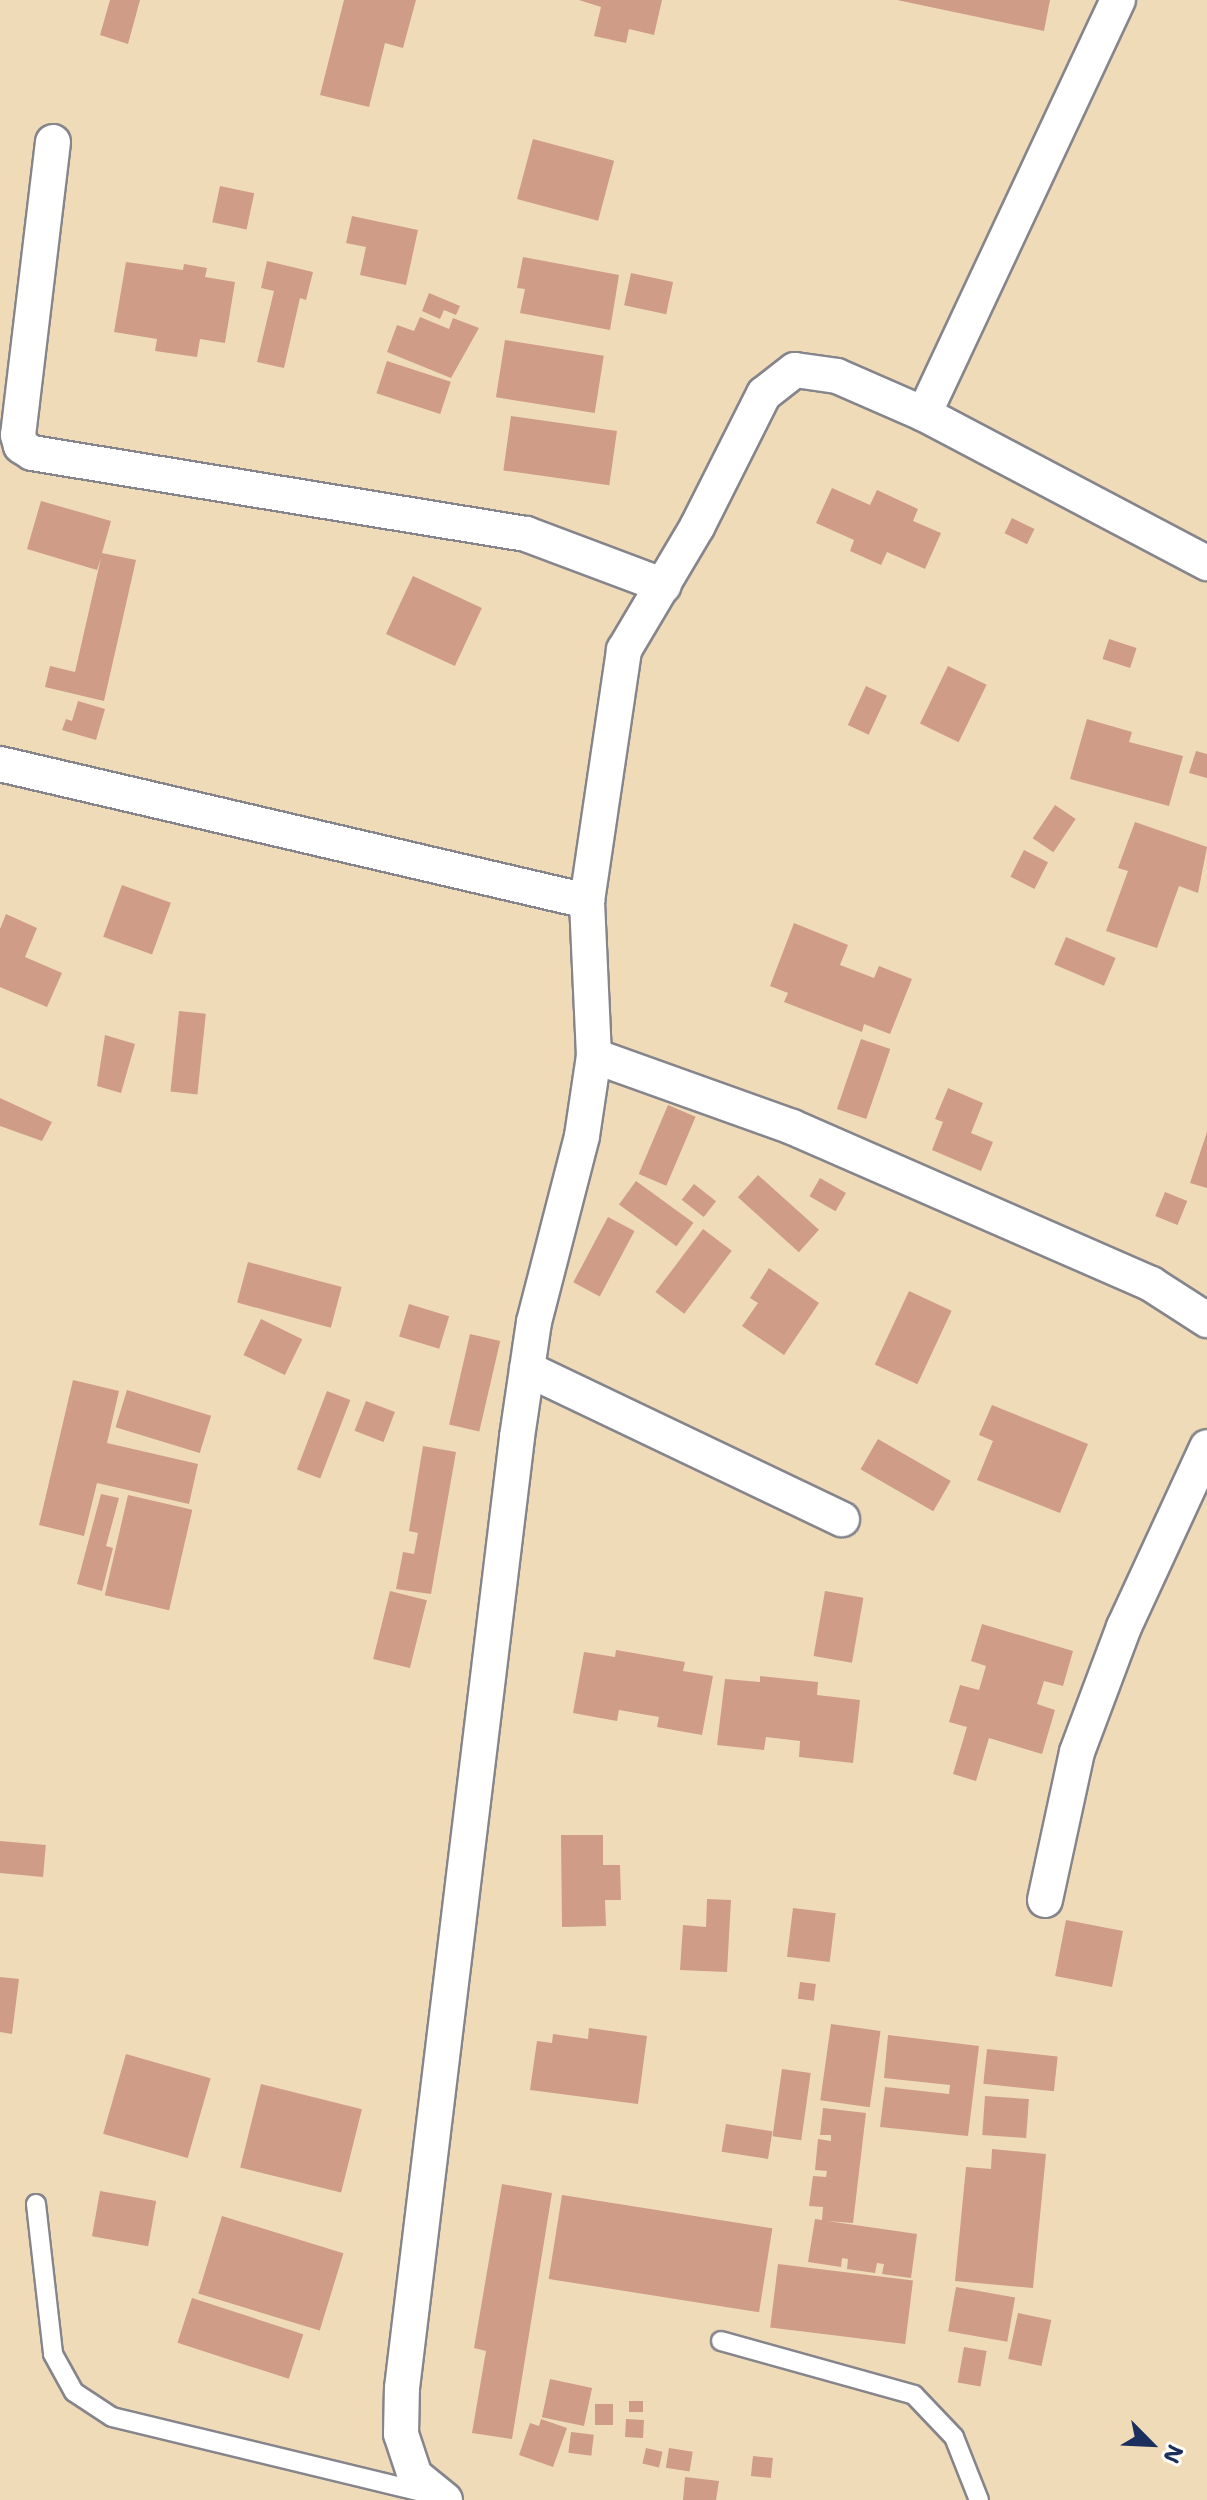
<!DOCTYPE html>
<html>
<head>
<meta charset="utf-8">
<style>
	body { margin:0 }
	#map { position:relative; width:1207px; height:2500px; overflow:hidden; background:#f0dbb9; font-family:"Shantell Sans",sans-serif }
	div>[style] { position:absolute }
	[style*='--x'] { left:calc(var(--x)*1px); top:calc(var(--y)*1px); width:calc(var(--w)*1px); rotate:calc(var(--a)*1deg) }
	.building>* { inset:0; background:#ce9c87; transform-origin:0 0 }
	.roads { filter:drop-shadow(2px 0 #86858c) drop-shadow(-2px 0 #86858c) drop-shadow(0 2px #86858c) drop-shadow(0 -2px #86858c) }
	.service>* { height:18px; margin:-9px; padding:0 9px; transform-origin:9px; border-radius:9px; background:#fff }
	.minor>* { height:34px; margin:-17px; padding:0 17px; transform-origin:17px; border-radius:17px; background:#fff }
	span { translate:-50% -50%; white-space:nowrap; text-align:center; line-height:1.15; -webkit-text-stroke:6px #fdfcf7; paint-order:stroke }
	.north { position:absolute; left:1111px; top:2404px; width:80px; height:80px; -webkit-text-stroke:6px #fdfcf7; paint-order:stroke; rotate:114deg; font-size:22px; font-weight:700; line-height:32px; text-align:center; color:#1b2f5e }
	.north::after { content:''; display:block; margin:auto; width:28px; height:36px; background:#1b2f5e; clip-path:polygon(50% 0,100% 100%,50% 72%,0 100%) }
</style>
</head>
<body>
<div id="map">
	<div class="building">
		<i style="clip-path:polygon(110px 0,140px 0,128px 44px,100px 35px)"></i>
		<i style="clip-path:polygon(344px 0,416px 0,403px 48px,385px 43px,369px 107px,320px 95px)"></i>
		<i style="clip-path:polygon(579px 0,662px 0,654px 35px,629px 29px,626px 43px,594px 36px,601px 7px)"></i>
		<i style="clip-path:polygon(897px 0,1050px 0,1044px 31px)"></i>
		<i style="left:533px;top:139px;width:84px;height:62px;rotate:15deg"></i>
		<i style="left:220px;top:186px;width:35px;height:37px;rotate:12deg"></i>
		<i style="clip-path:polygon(352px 216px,418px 230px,406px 285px,360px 275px,366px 247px,346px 243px)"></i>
		<i style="clip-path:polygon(523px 257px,619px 275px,610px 330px,520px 313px,525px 289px,517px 288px)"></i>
		<i style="clip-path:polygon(267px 261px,313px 272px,306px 300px,300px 298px,284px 368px,257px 362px,274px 291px,261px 288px)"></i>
		<i style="clip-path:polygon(126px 262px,183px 270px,184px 264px,207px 268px,205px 277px,235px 282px,225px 343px,200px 339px,197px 357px,155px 351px,157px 339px,114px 332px)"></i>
		<i style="left:631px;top:273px;width:43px;height:33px;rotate:12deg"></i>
		<i style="clip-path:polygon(429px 293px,460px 306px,456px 315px,444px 310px,440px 319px,422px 311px)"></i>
		<i style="clip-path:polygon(420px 317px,449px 329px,453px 318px,479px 328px,451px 378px,387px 352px,397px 325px,414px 331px)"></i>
		<i style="left:505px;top:340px;width:100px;height:58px;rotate:9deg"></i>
		<i style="left:387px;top:361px;width:67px;height:34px;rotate:18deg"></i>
		<i style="left:511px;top:416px;width:107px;height:55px;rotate:8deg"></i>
		<i style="clip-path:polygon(832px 488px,870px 505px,877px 490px,918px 509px,913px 521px,941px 533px,925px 569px,887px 552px,881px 565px,850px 551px,854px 540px,816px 523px)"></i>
		<i style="clip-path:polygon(41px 501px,111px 521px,102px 553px,136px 560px,104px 701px,45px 687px,50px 666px,75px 672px,101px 558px,97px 570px,27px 549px)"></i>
		<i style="left:1012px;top:518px;width:25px;height:17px;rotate:26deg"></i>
		<i style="left:413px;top:576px;width:76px;height:64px;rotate:25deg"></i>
		<i style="left:1109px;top:639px;width:29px;height:21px;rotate:18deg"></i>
		<i style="left:948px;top:666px;width:43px;height:64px;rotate:26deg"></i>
		<i style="left:866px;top:686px;width:23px;height:43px;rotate:25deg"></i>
		<i style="clip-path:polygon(78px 701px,105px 709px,96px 740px,62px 730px,66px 719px,72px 721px)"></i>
		<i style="clip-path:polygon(1087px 719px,1132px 732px,1129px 742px,1183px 756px,1169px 806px,1070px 779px)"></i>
		<i style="clip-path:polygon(1196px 751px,1207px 754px,1207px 778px,1189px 773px)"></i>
		<i style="left:1055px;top:805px;width:25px;height:40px;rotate:34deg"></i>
		<i style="clip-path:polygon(1135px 822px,1207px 847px,1198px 893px,1179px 886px,1157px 948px,1106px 931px,1128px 871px,1118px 868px)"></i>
		<i style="left:1024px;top:850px;width:27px;height:30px;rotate:27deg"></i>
		<i style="left:122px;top:885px;width:52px;height:55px;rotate:20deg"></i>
		<i style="clip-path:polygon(6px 914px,37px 928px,25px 957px,62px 973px,47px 1007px,0 987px,0 929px)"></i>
		<i style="clip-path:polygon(794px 923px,848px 945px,840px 965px,874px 978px,879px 966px,912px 979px,890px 1034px,864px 1024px,862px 1032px,784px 1002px,788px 993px,770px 986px)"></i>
		<i style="left:1066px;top:937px;width:54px;height:30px;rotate:23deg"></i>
		<i style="left:179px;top:1011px;width:27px;height:81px;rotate:6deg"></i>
		<i style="clip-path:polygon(105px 1035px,135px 1044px,121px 1093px,97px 1086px)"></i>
		<i style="left:861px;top:1039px;width:31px;height:74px;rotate:19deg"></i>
		<i style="clip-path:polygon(948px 1088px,983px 1103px,971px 1133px,993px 1142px,981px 1171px,932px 1150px,943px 1122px,935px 1119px)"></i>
		<i style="clip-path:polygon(0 1098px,52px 1122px,42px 1141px,0 1126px)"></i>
		<i style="left:668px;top:1105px;width:30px;height:75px;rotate:23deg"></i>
		<i style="clip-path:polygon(1207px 1132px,1207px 1188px,1190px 1183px)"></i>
		<i style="left:758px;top:1175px;width:82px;height:30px;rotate:42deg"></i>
		<i style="left:820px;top:1178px;width:30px;height:21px;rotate:30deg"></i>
		<i style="left:636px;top:1181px;width:71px;height:29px;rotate:36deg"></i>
		<i style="left:694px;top:1184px;width:28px;height:20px;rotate:38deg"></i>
		<i style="left:1165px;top:1192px;width:24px;height:26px;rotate:22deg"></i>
		<i style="left:608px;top:1217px;width:30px;height:74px;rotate:28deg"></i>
		<i style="left:703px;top:1229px;width:36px;height:79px;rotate:37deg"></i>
		<i style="left:248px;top:1262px;width:97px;height:42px;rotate:15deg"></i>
		<i style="clip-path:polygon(769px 1268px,819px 1303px,784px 1355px,742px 1326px,758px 1303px,750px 1298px)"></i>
		<i style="left:909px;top:1291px;width:47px;height:81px;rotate:25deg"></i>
		<i style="left:409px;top:1304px;width:42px;height:34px;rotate:17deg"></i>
		<i style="left:261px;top:1319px;width:46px;height:40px;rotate:26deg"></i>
		<i style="left:470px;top:1334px;width:31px;height:93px;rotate:13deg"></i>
		<i style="clip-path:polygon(73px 1380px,119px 1391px,107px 1443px,198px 1464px,189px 1504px,97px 1483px,84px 1536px,39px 1525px)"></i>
		<i style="left:127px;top:1390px;width:88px;height:39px;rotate:17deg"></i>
		<i style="left:327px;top:1391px;width:25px;height:84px;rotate:21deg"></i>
		<i style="left:366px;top:1401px;width:31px;height:32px;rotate:21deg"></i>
		<i style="clip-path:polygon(992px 1405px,1088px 1444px,1060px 1513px,977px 1480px,993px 1441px,979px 1435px)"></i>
		<i style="left:878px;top:1439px;width:84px;height:35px;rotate:30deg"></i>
		<i style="clip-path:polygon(423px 1446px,456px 1452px,431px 1594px,396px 1589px,403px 1552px,414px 1554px,418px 1533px,409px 1531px)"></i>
		<i style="clip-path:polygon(101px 1494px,119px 1498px,106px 1546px,113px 1548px,102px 1591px,77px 1584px)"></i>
		<i style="left:128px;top:1495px;width:66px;height:103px;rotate:13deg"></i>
		<i style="left:390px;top:1591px;width:38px;height:70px;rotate:14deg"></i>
		<i style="left:825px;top:1591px;width:39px;height:66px;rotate:10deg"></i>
		<i style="clip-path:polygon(982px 1624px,1073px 1651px,1063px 1686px,1044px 1681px,1037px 1704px,1055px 1710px,1042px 1754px,989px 1738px,976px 1781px,953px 1774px,967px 1727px,949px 1722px,960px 1685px,979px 1690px,986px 1666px,971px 1661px)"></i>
		<i style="clip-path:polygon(616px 1650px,685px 1662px,683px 1671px,713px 1676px,702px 1735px,657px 1727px,659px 1717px,619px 1710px,617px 1721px,573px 1713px,584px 1652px,615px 1657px)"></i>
		<i style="clip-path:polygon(760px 1676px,818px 1682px,817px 1695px,860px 1700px,853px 1763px,799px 1757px,800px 1741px,766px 1737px,764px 1750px,717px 1745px,725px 1679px,760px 1682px)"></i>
		<i style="clip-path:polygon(561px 1835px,603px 1835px,603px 1865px,620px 1865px,621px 1900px,605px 1900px,606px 1926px,562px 1927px)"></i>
		<i style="left:0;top:1841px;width:46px;height:32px;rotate:5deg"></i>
		<i style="clip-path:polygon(707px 1899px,731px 1900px,727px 1972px,680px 1970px,683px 1925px,706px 1927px)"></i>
		<i style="left:793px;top:1908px;width:43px;height:49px;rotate:7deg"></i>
		<i style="left:1066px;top:1920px;width:58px;height:57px;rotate:11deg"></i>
		<i style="clip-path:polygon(0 1977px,19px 1979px,12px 2034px,0 2032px)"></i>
		<i style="left:800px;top:1982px;width:16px;height:17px;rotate:7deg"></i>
		<i style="left:831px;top:2024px;width:50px;height:77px;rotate:8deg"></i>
		<i style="clip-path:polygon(589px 2028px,647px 2036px,638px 2104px,530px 2090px,537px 2041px,552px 2043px,553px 2034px,588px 2039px)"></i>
		<i style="clip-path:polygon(888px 2035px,979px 2046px,968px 2136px,880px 2127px,885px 2087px,949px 2094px,950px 2085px,884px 2078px)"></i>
		<i style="left:987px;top:2049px;width:71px;height:35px;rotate:6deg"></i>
		<i style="left:126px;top:2054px;width:88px;height:83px;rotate:16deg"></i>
		<i style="left:782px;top:2069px;width:29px;height:68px;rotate:8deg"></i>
		<i style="left:261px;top:2084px;width:104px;height:86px;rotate:14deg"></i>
		<i style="left:985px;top:2096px;width:44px;height:39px;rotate:4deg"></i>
		<i style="clip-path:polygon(823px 2108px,866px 2113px,853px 2223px,827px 2221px,917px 2234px,911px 2278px,882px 2274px,884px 2264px,877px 2263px,875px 2273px,847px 2269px,848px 2259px,842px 2258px,841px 2267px,808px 2262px,815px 2219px,822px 2220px,823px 2207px,809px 2206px,813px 2176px,826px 2177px,827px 2171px,815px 2170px,818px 2139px,831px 2141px,831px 2135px,820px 2135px)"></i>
		<i style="left:726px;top:2124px;width:47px;height:28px;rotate:9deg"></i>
		<i style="clip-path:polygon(992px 2149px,1046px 2154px,1033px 2288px,955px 2281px,966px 2167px,991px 2169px)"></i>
		<i style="clip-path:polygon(502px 2184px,552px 2193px,512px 2439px,472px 2433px,486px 2351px,474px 2348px)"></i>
		<i style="left:100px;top:2191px;width:57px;height:46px;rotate:10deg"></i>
		<i style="left:562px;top:2195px;width:213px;height:85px;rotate:9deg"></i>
		<i style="left:222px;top:2216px;width:127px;height:81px;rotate:17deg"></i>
		<i style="left:778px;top:2264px;width:136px;height:64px;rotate:7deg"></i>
		<i style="left:956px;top:2287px;width:60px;height:45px;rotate:10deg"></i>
		<i style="left:192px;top:2298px;width:117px;height:47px;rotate:18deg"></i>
		<i style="left:1018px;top:2313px;width:34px;height:47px;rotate:12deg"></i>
		<i style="left:964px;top:2347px;width:23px;height:36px;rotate:10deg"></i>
		<i style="left:550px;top:2379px;width:43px;height:39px;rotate:12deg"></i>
		<i style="left:629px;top:2401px;width:14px;height:11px"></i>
		<i style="left:595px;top:2404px;width:18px;height:21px"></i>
		<i style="clip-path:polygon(541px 2419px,567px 2428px,553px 2467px,519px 2455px,530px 2423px,539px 2426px)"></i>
		<i style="left:626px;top:2419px;width:18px;height:18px;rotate:3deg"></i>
		<i style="left:571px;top:2432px;width:23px;height:21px;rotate:7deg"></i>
		<i style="left:646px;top:2448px;width:17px;height:16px;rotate:13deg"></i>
		<i style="left:669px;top:2448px;width:24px;height:20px;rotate:9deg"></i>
		<i style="left:753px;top:2456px;width:20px;height:20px;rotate:6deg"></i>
		<i style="clip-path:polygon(685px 2477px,719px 2481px,716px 2500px,683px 2500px)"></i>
	</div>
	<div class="roads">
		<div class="service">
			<i style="--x:36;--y:2204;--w:151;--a:83.5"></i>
			<i style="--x:53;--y:2354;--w:43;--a:61.1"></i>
			<i style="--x:74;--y:2392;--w:45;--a:33.3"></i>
			<i style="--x:112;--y:2417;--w:324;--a:13.6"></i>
			<i style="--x:721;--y:2341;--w:200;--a:15.6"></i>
			<i style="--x:914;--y:2395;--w:58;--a:46.4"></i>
			<i style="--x:954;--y:2437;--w:68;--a:68.4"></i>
		</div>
		<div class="minor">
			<i style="--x:53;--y:142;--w:295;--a:96.8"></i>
			<i style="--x:18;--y:435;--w:11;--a:75"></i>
			<i style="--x:21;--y:446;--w:13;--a:32"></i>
			<i style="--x:32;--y:453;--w:501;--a:9.31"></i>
			<i style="--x:526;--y:534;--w:147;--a:20.6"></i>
			<i style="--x:924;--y:414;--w:457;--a:-64.9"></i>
			<i style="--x:0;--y:764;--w:603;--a:13.14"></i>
			<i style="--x:594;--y:1056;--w:210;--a:19.7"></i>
			<i style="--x:792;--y:1127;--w:392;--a:23.6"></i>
			<i style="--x:1151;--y:1284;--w:67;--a:32.7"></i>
			<i style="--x:527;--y:1369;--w:349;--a:25.5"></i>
			<i style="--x:1045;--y:1900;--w:151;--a:-77.8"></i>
			<i style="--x:1077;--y:1752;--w:134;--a:-69.4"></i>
			<i style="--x:1124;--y:1627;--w:198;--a:-65.2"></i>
			<i style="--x:445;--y:2500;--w:38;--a:-141"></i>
			<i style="--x:415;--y:2476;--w:44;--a:-108.4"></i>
			<i style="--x:401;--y:2434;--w:46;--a:-88.8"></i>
			<i style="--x:402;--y:2388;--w:958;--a:-83.1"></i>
			<i style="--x:517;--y:1437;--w:116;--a:-81.6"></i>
			<i style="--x:534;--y:1322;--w:192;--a:-75.5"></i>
			<i style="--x:582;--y:1136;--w:81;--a:-81.5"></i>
			<i style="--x:594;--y:1056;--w:155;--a:-92.6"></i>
			<i style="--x:587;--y:901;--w:254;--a:-81.6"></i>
			<i style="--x:624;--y:650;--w:143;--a:-59.3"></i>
			<i style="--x:697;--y:527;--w:149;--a:-63.3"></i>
			<i style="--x:764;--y:394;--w:39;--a:-38"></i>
			<i style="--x:795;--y:370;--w:42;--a:8.1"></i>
			<i style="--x:837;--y:376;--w:95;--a:23.6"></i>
			<i style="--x:924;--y:414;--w:320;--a:27.8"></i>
		</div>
	</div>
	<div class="north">N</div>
</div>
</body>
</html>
